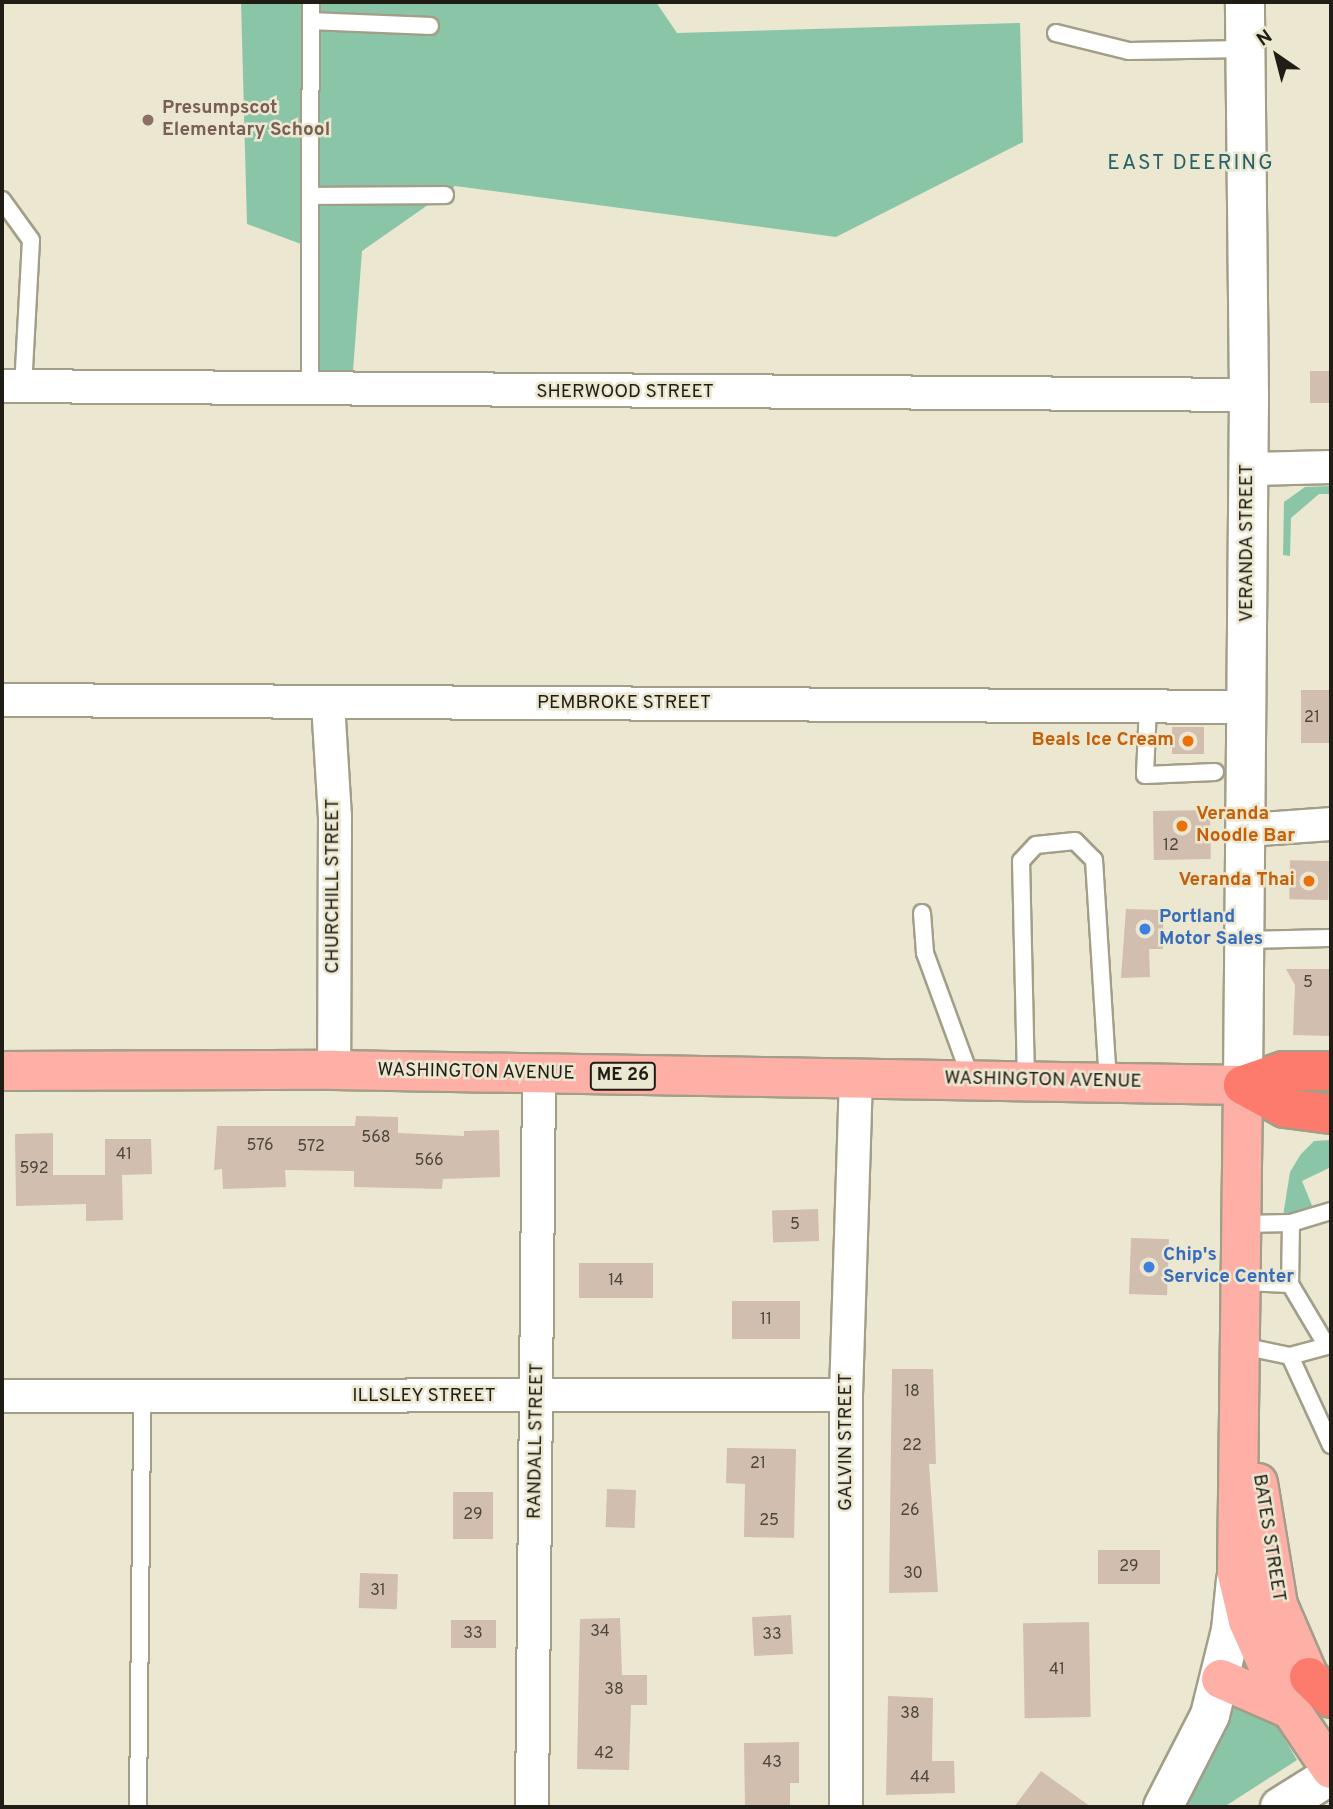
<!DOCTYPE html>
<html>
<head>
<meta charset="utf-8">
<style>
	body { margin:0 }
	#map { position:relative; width:1333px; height:1809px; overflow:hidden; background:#ece7d0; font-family:Overpass,sans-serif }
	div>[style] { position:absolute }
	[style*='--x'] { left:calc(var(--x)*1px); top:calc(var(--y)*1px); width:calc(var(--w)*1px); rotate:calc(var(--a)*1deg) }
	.green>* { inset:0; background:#8ac5a8 }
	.building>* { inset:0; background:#d1beae; transform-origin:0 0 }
	.roads { filter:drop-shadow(2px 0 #a29e88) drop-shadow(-2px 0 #a29e88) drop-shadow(0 2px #a29e88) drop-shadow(0 -2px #a29e88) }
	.lane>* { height:16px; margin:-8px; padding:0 8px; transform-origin:8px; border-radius:8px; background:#fff }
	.street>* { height:32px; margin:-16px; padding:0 16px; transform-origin:16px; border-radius:16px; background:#fff }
	.secondary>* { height:38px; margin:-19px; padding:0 19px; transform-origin:19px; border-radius:19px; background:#fff }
	.primary>* { height:38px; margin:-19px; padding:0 19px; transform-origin:19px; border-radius:19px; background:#feb0a7 }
	.highway>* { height:38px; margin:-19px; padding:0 19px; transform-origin:19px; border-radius:19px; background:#fd7b6d }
	.dots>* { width:19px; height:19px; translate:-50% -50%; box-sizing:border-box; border:4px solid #ece7d0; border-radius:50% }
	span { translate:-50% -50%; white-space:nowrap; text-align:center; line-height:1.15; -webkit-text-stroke:5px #ece7d0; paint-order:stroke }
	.number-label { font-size:16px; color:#4c453b }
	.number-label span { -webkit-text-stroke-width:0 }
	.shield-label span { padding:2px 5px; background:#ece7d0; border:2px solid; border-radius:5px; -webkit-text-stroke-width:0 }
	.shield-label { font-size:18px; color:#1f1d15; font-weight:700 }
	.education-label { font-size:19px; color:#785e54; font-weight:700 }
	.left { translate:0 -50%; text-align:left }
	.street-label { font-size:19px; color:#1f1d15 }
	.food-label { font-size:19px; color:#c56008; font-weight:700 }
	.right { translate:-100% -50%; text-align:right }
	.shop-label { font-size:19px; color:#366cbe; font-weight:700 }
	.neighbourhood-label { font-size:21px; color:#286069; letter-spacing:2px }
	.frame { position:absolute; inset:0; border:4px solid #1f1d15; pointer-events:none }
	.north { position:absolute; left:1242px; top:21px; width:70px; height:70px; -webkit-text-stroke:5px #ece7d0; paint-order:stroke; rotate:325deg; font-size:19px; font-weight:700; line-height:28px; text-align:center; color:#1f1d15 }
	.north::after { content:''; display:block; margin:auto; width:24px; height:32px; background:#1f1d15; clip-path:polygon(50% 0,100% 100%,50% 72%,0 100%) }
</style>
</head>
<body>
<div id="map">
	<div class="green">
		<i style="clip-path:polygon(241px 2px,656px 2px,677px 33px,1020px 23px,1023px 142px,836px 237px,455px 186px,362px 251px,353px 371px,304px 375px,301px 244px,247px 224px)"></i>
		<i style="clip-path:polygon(1331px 486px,1331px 494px,1319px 494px,1291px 518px,1290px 556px,1283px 555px,1284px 502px,1305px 487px)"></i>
		<i style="clip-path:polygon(1331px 1140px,1331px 1167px,1302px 1181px,1313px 1208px,1283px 1216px,1290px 1172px,1301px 1154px,1314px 1141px)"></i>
		<i style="clip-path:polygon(1223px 1686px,1261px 1699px,1297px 1760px,1224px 1807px,1166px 1807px)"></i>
	</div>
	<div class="building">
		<i style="left:1310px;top:371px;width:21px;height:32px"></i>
		<i style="left:1301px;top:690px;width:30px;height:53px"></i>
		<i style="left:1204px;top:727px;width:27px;height:32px;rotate:90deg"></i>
		<i style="left:1210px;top:810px;width:49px;height:57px;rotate:89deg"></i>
		<i style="left:1329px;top:861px;width:39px;height:39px;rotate:91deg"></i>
		<i style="clip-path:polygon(1126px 909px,1163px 910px,1163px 949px,1149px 949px,1150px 977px,1121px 978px)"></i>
		<i style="clip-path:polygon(1286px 969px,1331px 969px,1331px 1036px,1293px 1035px,1295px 985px)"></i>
		<i style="clip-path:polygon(356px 1116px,398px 1117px,398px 1133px,464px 1136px,464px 1131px,499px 1130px,500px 1177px,443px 1179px,442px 1189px,354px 1187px,354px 1171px,285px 1170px,286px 1187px,223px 1189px,222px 1169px,214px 1170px,217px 1126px,355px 1126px)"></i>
		<i style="clip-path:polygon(53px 1133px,53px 1175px,105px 1175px,105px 1139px,151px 1139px,152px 1174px,122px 1175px,123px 1220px,86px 1221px,86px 1204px,16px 1206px,15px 1134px)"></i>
		<i style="left:818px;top:1209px;width:32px;height:46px;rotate:88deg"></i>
		<i style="left:1131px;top:1238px;width:38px;height:56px;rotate:2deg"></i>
		<i style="left:579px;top:1263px;width:74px;height:35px"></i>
		<i style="left:800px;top:1301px;width:38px;height:68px;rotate:90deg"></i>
		<i style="clip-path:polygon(892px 1369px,933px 1369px,936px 1464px,929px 1464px,938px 1592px,889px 1593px)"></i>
		<i style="clip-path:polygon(727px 1448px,796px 1449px,794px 1538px,744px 1537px,745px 1484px,726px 1483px)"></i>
		<i style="left:607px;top:1489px;width:29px;height:38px;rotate:2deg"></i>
		<i style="left:453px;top:1492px;width:40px;height:47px"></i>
		<i style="left:1098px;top:1550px;width:62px;height:34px"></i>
		<i style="left:360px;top:1573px;width:38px;height:35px;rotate:2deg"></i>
		<i style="left:791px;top:1615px;width:39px;height:39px;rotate:87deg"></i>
		<i style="clip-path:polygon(620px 1618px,622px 1675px,647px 1675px,647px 1705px,631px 1705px,629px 1770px,577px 1769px,580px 1619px)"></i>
		<i style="left:496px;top:1620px;width:28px;height:45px;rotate:90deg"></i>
		<i style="left:1089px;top:1622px;width:95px;height:66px;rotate:89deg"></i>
		<i style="clip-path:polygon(888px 1696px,933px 1698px,932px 1761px,954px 1761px,955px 1793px,886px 1795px)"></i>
		<i style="clip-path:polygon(799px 1742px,799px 1783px,790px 1783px,790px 1807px,745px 1807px,744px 1743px)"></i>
		<i style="clip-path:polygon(1041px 1771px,1091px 1807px,1014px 1807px)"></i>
	</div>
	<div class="roads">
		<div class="lane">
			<i style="--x:311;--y:21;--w:119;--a:2.4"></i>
			<i style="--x:1056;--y:33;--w:75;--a:13.9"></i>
			<i style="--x:1129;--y:51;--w:117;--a:-1"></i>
			<i style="--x:310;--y:196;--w:135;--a:-0.4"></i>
			<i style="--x:2;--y:200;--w:49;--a:54.1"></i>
			<i style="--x:31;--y:240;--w:146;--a:93.1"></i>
			<i style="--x:310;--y:390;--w:388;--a:-89.9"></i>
			<i style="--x:1148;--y:706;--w:69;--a:92.5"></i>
			<i style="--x:1145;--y:775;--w:70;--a:-2.5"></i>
			<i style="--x:922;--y:913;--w:40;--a:85.7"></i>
			<i style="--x:925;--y:953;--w:134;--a:69.9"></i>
			<i style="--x:1245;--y:940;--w:86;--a:-1.3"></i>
			<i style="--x:1026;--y:1080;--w:219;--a:-91.3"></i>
			<i style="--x:1021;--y:861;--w:22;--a:-47"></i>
			<i style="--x:1036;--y:845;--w:39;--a:-6"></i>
			<i style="--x:1075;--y:841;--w:27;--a:45"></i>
			<i style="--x:1094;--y:860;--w:222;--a:86.4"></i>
			<i style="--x:1291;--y:1223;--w:61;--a:90.9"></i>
			<i style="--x:1290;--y:1284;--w:72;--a:59.2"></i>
			<i style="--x:1243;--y:1224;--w:48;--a:-1.2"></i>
			<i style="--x:1291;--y:1223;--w:42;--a:-16.7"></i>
			<i style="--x:1243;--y:1282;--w:47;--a:2.4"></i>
			<i style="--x:1242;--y:1346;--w:49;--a:11.8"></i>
			<i style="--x:1290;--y:1356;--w:98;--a:65.3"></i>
			<i style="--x:1290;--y:1356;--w:42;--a:-15"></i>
			<i style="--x:138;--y:1807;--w:409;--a:-89.4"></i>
		</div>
		<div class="street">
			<i style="--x:2;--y:386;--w:1247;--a:0.41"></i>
			<i style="--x:1248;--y:469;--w:83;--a:-1.4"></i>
			<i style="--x:2;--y:700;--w:1245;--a:0.32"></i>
			<i style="--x:328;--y:703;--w:113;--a:86.5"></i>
			<i style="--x:335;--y:816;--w:254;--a:90.2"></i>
			<i style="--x:1247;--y:830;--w:84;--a:-4.1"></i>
			<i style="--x:2;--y:1396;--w:844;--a:-0.07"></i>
			<i style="--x:532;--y:1807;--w:731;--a:-89.45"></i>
			<i style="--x:846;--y:1807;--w:412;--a:-90"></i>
			<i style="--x:846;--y:1395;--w:318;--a:-88.2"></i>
		</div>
		<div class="secondary">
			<i style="--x:1243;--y:1085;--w:690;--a:-89.5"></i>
			<i style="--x:1249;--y:395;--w:393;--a:-90.6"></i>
			<i style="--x:1163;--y:1807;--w:103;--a:-62.9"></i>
			<i style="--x:1210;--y:1715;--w:88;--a:-76.1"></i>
			<i style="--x:1231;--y:1630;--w:50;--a:-84.3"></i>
			<i style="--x:1280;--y:1807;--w:60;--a:-32.1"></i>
		</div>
		<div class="primary">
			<i style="--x:2;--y:1071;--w:332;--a:-0.2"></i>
			<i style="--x:334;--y:1070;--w:909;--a:0.95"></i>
			<i style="--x:1243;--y:1085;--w:489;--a:90.7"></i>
			<i style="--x:1237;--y:1574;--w:48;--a:76.8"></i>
			<i style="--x:1248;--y:1621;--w:81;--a:66"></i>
			<i style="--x:1281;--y:1695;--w:89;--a:56"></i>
			<i style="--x:1258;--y:1483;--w:124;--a:80.7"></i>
			<i style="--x:1278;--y:1605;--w:78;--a:66.7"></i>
			<i style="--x:1221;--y:1679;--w:72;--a:23.7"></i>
		</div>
		<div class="highway">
			<i style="--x:1243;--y:1085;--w:48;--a:28.7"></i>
			<i style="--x:1285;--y:1108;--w:46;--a:7.4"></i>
			<i style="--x:1243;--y:1085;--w:43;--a:-18.9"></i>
			<i style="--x:1284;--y:1071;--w:47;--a:0"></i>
			<i style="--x:1309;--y:1677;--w:30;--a:44"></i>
		</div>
	</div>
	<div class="dots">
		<i style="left:148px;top:120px;background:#8d6e63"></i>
		<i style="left:1188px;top:741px;background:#e8710a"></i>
		<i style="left:1182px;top:826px;background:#e8710a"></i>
		<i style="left:1309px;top:881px;background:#e8710a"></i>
		<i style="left:1145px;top:929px;background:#3f7fe0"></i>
		<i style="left:1149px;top:1267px;background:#3f7fe0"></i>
	</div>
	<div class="number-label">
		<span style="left:1312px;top:718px">21</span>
		<span style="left:1171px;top:846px">12</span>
		<span style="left:1308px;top:983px">5</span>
		<span style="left:376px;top:1138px">568</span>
		<span style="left:260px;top:1146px">576</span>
		<span style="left:311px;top:1147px">572</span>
		<span style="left:124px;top:1155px">41</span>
		<span style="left:429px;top:1161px">566</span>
		<span style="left:34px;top:1169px">592</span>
		<span style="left:795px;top:1225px">5</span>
		<span style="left:616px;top:1281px">14</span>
		<span style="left:766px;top:1320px">11</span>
		<span style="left:912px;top:1392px">18</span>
		<span style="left:912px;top:1446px">22</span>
		<span style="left:758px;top:1464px">21</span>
		<span style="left:910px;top:1511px">26</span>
		<span style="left:473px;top:1515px">29</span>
		<span style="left:769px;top:1521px">25</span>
		<span style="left:1129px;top:1567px">29</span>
		<span style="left:913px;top:1574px">30</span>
		<span style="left:378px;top:1591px">31</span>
		<span style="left:600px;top:1632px">34</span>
		<span style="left:473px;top:1634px">33</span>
		<span style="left:772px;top:1635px">33</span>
		<span style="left:1057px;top:1670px">41</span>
		<span style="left:614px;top:1690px">38</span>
		<span style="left:910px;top:1714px">38</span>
		<span style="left:604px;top:1754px">42</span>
		<span style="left:772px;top:1763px">43</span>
		<span style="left:920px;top:1778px">44</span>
	</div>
	<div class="shield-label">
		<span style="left:623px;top:1076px">ME 26</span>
	</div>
	<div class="education-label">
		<span class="left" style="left:162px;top:120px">Presumpscot<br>Elementary School</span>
	</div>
	<div class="street-label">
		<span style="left:625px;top:393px">SHERWOOD STREET</span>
		<span style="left:1248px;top:543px;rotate:-90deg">VERANDA STREET</span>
		<span style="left:624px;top:704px">PEMBROKE STREET</span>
		<span style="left:334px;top:886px;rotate:-90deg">CHURCHILL STREET</span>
		<span style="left:476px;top:1073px;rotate:1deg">WASHINGTON AVENUE</span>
		<span style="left:1043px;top:1081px;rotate:1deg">WASHINGTON AVENUE</span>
		<span style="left:424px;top:1397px">ILLSLEY STREET</span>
		<span style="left:537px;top:1441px;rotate:-89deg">RANDALL STREET</span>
		<span style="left:847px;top:1442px;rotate:-90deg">GALVIN STREET</span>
		<span style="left:1268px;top:1538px;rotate:81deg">BATES STREET</span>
	</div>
	<div class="food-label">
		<span class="right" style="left:1174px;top:741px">Beals Ice Cream</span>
		<span class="left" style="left:1196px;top:826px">Veranda<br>Noodle Bar</span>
		<span class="right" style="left:1295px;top:881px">Veranda Thai</span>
	</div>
	<div class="shop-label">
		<span class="left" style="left:1159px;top:929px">Portland<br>Motor Sales</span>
		<span class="left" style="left:1163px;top:1267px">Chip's<br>Service Center</span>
	</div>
	<div class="neighbourhood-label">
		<span style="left:1191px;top:164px">EAST DEERING</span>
	</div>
	<div class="frame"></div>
	<div class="north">N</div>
</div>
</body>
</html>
